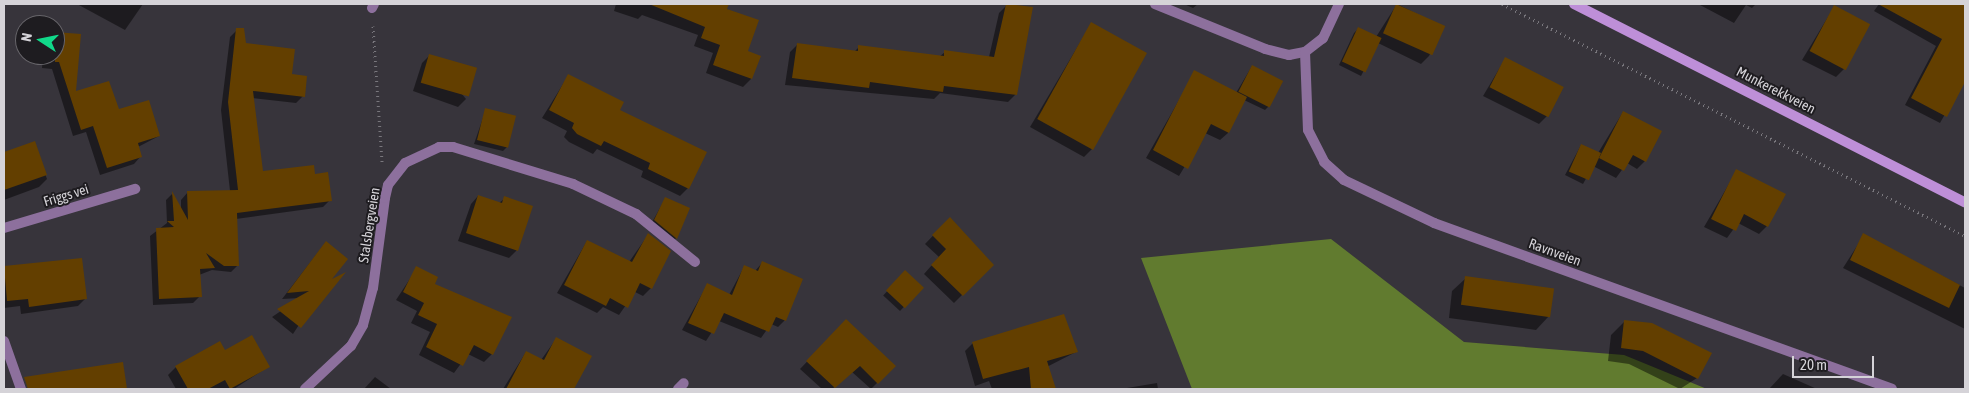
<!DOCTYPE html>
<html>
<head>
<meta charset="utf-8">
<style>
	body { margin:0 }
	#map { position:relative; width:1969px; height:393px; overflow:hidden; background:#37343b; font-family:"Asap Condensed",sans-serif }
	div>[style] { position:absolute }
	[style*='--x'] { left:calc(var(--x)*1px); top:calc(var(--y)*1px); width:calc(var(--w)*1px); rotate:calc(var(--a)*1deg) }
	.forest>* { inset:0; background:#617b2f }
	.shadow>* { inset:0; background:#0007; transform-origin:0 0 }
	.building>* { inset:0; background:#633f00; transform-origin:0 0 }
	.path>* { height:3px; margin-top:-1.5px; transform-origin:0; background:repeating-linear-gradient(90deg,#79777d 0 1px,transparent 0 5px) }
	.service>* { height:10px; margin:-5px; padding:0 5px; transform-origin:5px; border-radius:5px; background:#8d709d }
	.minor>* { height:10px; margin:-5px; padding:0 5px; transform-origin:5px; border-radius:5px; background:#8d709d }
	.secondary>* { height:10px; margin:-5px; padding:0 5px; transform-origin:5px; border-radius:5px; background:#be8fd8 }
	span { translate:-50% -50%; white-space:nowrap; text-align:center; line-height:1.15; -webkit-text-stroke:4px #1e1c20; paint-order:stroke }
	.street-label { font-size:14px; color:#d5d3d8 }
	.frame { position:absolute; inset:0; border:5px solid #d5d3d8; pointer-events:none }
	.north { position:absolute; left:15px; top:15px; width:50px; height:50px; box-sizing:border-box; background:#1e1c20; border:1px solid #67656a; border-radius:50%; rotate:281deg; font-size:14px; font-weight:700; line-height:20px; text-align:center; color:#d5d3d8 }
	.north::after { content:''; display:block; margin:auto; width:18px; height:22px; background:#11d98a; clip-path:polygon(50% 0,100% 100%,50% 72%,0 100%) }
	.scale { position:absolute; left:1792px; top:356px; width:82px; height:22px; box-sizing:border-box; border:2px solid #d5d3d8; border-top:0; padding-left:6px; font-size:15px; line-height:18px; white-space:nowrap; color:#d5d3d8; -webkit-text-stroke:4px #1e1c20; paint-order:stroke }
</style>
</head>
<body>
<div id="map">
	<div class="forest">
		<i style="clip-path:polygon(1331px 239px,1464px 342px,1624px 355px,1707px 389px,1192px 389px,1141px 258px)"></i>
	</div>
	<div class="shadow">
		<i style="clip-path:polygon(77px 4px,143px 4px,125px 30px)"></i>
		<i style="clip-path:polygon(616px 4px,712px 4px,758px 21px,747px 52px,751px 79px,743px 87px,706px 73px,713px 53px,694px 46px,698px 35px,642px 15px,638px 19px,614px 11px)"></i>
		<i style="clip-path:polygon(1184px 4px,1198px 4px,1193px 8px)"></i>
		<i style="clip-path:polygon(1397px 4px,1443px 27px,1429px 56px,1421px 64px,1378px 43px,1361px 76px,1339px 65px,1354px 33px,1358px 29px,1376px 37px)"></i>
		<i style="clip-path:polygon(1756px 4px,1752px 8px,1746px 5px,1734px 23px,1700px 5px)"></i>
		<i style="clip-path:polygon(1879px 4px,1928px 4px,1944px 12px,1948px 4px,1965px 4px,1965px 43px,1954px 64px,1965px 70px,1965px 79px,1940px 123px,1905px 105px,1936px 46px,1874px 11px)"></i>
		<i style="clip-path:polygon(1007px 5px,1016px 94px,1008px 102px,940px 93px,934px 99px,785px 85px,790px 52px,797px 45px,854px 52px,859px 47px,939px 57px,945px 52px,989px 57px,999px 13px)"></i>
		<i style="clip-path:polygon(1834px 7px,1844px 69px,1836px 77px,1802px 60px)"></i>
		<i style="clip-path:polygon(1091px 24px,1092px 149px,1084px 157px,1030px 127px)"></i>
		<i style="clip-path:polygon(237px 30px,245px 44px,290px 75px,303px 96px,296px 103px,252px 98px,262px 173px,314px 176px,330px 200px,323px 207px,236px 219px,238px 265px,231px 272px,212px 270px,199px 275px,200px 296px,193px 303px,153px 305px,150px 236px,167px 223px,166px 200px,172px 194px,181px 209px,181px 200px,188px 192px,230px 191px,221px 110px,230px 37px)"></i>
		<i style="clip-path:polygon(55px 33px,75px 93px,118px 111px,159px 136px,138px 147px,141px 156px,134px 164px,100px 175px,86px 132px,73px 136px,52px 69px,42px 68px,43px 55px,55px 55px)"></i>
		<i style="clip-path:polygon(430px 55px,466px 99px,458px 107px,413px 91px,422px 63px)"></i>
		<i style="clip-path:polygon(1505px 59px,1547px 116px,1539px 124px,1483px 96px)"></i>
		<i style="clip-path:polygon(1252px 66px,1269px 106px,1265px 110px,1244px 100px,1228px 133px,1220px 140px,1205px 133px,1179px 176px,1146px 158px,1195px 72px,1236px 93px)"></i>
		<i style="clip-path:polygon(568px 76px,618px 111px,688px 188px,680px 196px,641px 177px,643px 171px,597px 149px,593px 154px,569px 142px,564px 137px,567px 131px,542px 118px)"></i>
		<i style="clip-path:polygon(486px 109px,507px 147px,503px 151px,474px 144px)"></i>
		<i style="clip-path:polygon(1623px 112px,1645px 161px,1637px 169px,1627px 163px,1616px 178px,1593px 166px,1583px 184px,1565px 175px,1581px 145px,1598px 153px)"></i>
		<i style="clip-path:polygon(34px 143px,47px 179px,39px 187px,4px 200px,4px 154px)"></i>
		<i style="clip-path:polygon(1737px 170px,1767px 226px,1759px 234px,1738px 223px,1727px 238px,1704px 227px)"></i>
		<i style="clip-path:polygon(478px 196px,499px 203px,505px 198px,517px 250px,509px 258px,458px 241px,471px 204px)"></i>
		<i style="clip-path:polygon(665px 199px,676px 238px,673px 242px,651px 224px)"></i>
		<i style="clip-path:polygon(950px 218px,992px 265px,954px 303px,924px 274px,939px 257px,925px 244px)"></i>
		<i style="clip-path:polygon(648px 235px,651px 288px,643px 296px,635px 292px,619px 315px,603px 307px,597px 313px,557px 293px,587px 241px,629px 262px)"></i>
		<i style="clip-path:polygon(1864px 235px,1965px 288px,1965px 329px,1843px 268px)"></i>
		<i style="clip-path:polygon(326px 242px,327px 282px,293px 334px,272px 317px,300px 298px,282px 299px)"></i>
		<i style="clip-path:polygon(81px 259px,86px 298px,78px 306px,21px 314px,20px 306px,4px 308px,4px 267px)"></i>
		<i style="clip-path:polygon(762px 263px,785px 320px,778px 327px,771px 324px,761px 338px,719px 321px,706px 341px,682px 330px,707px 285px,729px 295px,744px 267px,755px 271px)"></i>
		<i style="clip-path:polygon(417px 268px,492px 354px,484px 362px,468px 354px,454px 373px,419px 355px,430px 332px,411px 323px,417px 311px,396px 300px)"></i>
		<i style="left:905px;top:272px;width:23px;height:32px;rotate:43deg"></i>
		<i style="clip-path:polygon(1466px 278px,1549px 316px,1536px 330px,1449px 318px,1452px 291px)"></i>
		<i style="clip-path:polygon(846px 321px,894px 366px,871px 389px,852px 372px,832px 389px,822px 389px,800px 369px)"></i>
		<i style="clip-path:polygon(1625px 321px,1697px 378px,1680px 389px,1629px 364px,1608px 361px,1611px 335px)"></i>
		<i style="clip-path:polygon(556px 339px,590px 356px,573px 389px,503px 389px,526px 352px,541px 360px)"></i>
		<i style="clip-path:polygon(973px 343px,1076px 352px,1035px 373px,1040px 389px,992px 389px,989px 381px,975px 386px,965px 351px)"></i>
		<i style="clip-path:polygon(224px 351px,268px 367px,234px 389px,176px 389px,168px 375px,176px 367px)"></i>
		<i style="clip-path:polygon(122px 363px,126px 389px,62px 389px,60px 379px)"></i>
		<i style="clip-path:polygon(1783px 374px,1817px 389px,1769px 389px)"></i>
		<i style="clip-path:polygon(375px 377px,391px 389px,364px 389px)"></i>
		<i style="clip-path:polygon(1157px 383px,1158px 389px,1121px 389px)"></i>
	</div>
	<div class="building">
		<i style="clip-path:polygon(649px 4px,729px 4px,727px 9px,759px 20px,748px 51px,761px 56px,752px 79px,713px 65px,720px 45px,701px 38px,705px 27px)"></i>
		<i style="clip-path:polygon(1006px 4px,1033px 7px,1017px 95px,944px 86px,943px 92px,870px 82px,869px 88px,792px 78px,797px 43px,858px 51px,858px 45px,944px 56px,944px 50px,994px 57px)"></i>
		<i style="left:1396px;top:4px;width:54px;height:32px;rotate:24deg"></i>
		<i style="clip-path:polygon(1878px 4px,1965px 4px,1965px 82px,1947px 117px,1911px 98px,1942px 39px)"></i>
		<i style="left:1834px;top:5px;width:41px;height:52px;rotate:28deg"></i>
		<i style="left:1091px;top:22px;width:64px;height:111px;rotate:29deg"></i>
		<i style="left:1358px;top:27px;width:26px;height:38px;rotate:25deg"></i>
		<i style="clip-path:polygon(236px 28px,244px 28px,246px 43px,295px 49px,292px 74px,307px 76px,305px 97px,253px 91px,263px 171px,314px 165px,315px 174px,328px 172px,332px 201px,237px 213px,239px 266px,224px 266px,206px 253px,215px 268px,200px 269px,202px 297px,159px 299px,156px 228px,174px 227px,167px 221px,174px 221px,172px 191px,188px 220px,187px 191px,238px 190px,228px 102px)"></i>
		<i style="clip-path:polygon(55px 32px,81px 34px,76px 91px,109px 81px,119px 109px,149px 100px,160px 136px,138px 143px,142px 157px,107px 168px,93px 126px,81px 130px,59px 62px,55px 62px)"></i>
		<i style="left:429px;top:54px;width:50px;height:30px;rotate:16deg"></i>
		<i style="left:1505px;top:57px;width:66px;height:34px;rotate:27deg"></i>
		<i style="left:1252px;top:65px;width:35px;height:30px;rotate:27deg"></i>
		<i style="clip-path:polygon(1194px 70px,1247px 97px,1229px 133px,1211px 124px,1188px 169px,1153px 150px)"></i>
		<i style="clip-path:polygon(568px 74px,624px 102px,620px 110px,707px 152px,689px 189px,648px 169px,650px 163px,604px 141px,601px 146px,577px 134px,572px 128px,574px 123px,549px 110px)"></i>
		<i style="left:485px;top:108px;width:32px;height:33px;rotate:14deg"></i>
		<i style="clip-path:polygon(1623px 111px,1662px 131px,1646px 162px,1633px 155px,1624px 171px,1599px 158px)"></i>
		<i style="clip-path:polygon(35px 141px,47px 175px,4px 190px,4px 152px)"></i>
		<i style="left:1581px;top:144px;width:22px;height:30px;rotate:24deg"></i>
		<i style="clip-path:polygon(1736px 169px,1786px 194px,1768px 227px,1744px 214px,1736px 231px,1711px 219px)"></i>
		<i style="clip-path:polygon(478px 195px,502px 203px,504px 196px,533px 206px,518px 251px,466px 233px)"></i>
		<i style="clip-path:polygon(665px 197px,690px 208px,677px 239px,654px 220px)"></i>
		<i style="clip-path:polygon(950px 217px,994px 265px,963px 296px,931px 265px,946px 249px,932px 235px)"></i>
		<i style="clip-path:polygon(648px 233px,671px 251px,652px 289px,640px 283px,628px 308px,610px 298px,606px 306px,564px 285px,587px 240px,632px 262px)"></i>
		<i style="clip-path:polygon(1863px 233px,1960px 285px,1949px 308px,1850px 260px)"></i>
		<i style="clip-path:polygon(326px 241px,348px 259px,332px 279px,346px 272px,301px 328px,277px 309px,309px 291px,287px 293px)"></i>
		<i style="clip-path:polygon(82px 258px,87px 299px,29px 307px,28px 299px,7px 301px,4px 266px)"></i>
		<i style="clip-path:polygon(762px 261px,803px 279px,786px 321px,776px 317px,769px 332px,724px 313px,714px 334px,688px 323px,707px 283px,732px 295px,744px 265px,758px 271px)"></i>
		<i style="clip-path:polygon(416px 266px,438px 277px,435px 284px,512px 317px,493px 355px,474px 345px,463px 366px,426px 347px,437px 324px,418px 315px,424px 303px,403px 292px)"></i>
		<i style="left:905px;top:270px;width:26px;height:28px;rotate:43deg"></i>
		<i style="left:1465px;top:276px;width:90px;height:29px;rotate:8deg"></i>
		<i style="clip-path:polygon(1064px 314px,1078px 352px,1047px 361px,1056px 389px,1031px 389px,1029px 367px,983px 379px,972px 342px)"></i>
		<i style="clip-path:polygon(846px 319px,896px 366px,878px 384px,860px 366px,835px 388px,806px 361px)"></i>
		<i style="clip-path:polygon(1624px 320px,1652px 323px,1712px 353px,1698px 379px,1643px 351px,1621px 348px)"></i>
		<i style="clip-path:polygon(252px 335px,270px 367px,230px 389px,225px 380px,208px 389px,188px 389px,175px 366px,220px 341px,225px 350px)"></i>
		<i style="clip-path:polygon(556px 337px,592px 356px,574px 389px,506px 389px,526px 351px,544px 360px)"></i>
		<i style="clip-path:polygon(123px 362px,127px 389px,28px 389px,24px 377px)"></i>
	</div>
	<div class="path">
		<i style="--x:1502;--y:4;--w:518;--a:26.61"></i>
		<i style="--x:373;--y:26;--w:136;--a:86.2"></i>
	</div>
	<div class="service">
		<i style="--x:573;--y:184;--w:70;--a:25.5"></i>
		<i style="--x:636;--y:214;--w:76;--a:39.1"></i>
	</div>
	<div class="minor">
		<i style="--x:1155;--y:4;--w:119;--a:22.2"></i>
		<i style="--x:1265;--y:49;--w:25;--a:14"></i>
		<i style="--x:1289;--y:55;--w:16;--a:-11"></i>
		<i style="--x:1339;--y:4;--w:38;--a:115"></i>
		<i style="--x:1323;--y:38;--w:23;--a:142"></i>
		<i style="--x:1305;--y:52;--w:78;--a:87.8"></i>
		<i style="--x:1308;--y:130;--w:36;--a:63"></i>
		<i style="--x:1324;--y:162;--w:27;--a:42"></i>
		<i style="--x:1344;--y:180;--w:100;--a:25.5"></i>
		<i style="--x:1434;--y:223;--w:487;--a:19.9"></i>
		<i style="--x:372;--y:8;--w:4;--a:-63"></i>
		<i style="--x:4;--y:228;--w:137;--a:-16.6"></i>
		<i style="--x:4;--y:341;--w:51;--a:70.5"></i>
		<i style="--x:305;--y:389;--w:63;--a:-43.1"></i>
		<i style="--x:351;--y:346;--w:24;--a:-60"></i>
		<i style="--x:363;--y:325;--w:38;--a:-75"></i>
		<i style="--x:373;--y:288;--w:91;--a:-82.4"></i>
		<i style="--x:385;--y:198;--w:13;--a:-77"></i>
		<i style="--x:388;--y:185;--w:28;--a:-52"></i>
		<i style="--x:405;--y:163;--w:38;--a:-25"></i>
		<i style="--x:439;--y:147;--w:14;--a:0"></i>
		<i style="--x:453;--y:147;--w:126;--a:17.1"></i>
		<i style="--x:678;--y:389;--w:8;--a:-45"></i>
	</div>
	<div class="secondary">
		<i style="--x:1574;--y:4;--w:438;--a:26.9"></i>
	</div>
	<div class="street-label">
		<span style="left:1776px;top:90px;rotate:27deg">Munkerekkveien</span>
		<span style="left:66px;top:195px;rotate:-17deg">Friggs vei</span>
		<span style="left:369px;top:225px;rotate:-81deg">Stalsbergveien</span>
		<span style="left:1555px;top:252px;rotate:20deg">Ravnveien</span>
	</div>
	<div class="frame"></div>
	<div class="north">N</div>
	<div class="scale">20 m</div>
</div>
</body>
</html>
